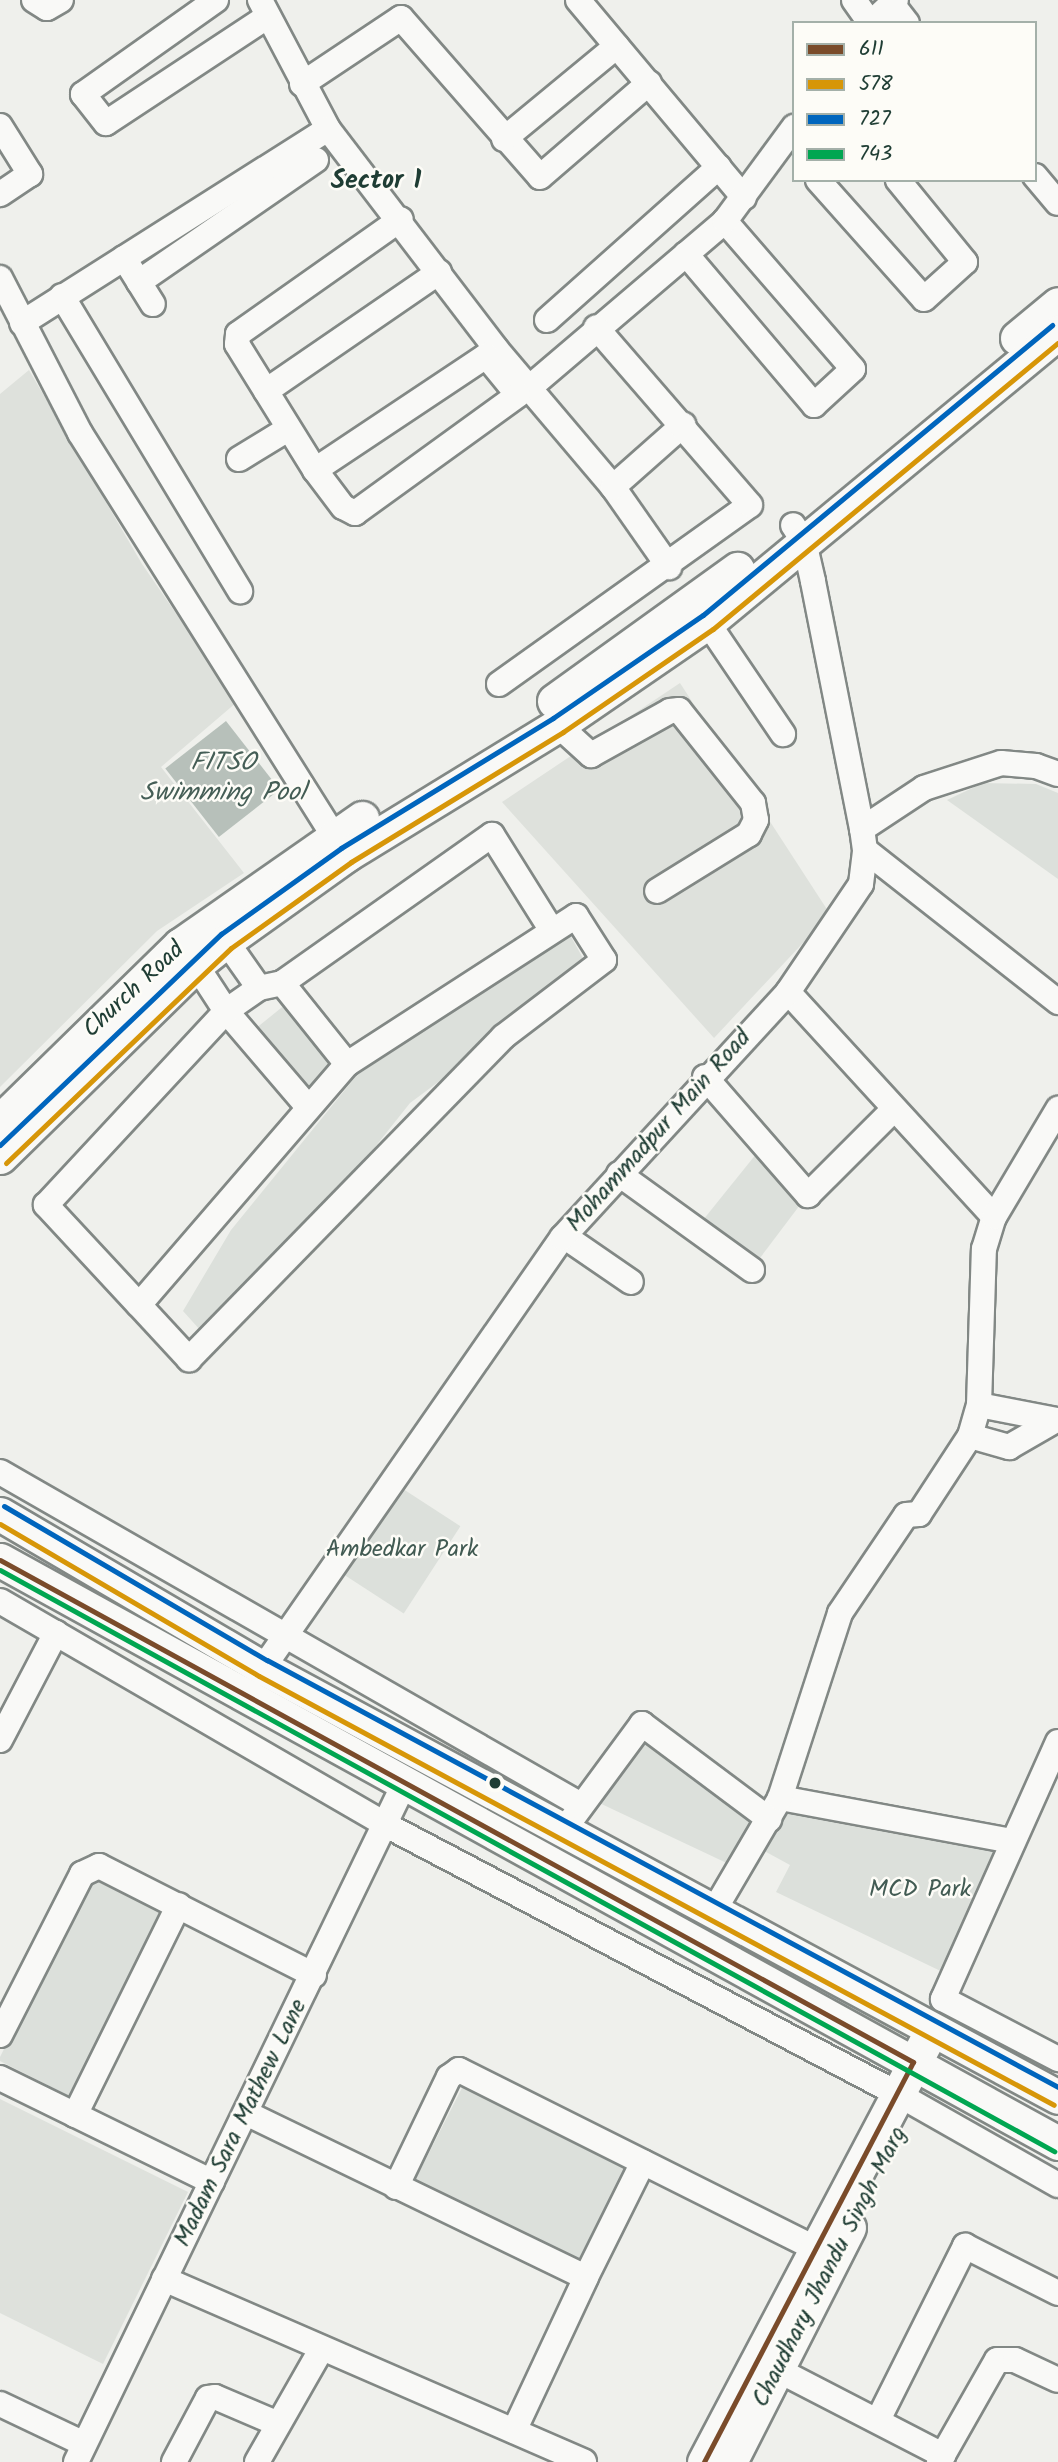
<!DOCTYPE html>
<html>
<head>
<meta charset="utf-8">
<style>
	body { margin:0 }
	#map { position:relative; width:1058px; height:2462px; overflow:hidden; background:#eff0ec; font-family:Kalam,sans-serif }
	div>[style] { position:absolute }
	[style*='--x'] { left:calc(var(--x)*1px); top:calc(var(--y)*1px); width:calc(var(--w)*1px); rotate:calc(var(--a)*1deg) }
	.built>* { inset:0; background:#dee1dc }
	.green>* { inset:0; background:#dce0db; transform-origin:0 0 }
	.water>* { inset:0; background:#b7c0ba; transform-origin:0 0 }
	.roads { filter:drop-shadow(2px 0 #828885) drop-shadow(-2px 0 #828885) drop-shadow(0 2px #828885) drop-shadow(0 -2px #828885) }
	.street>* { height:24px; margin:-12px; padding:0 12px; transform-origin:12px; border-radius:12px; background:#f9f9f7 }
	.secondary>* { height:33px; margin:-16.5px; padding:0 16.5px; transform-origin:16.5px; border-radius:16.5px; background:#f9f9f7 }
	.bus-1>* { height:5px; margin:-2.5px; padding:0 2.5px; transform-origin:2.5px; border-radius:2.5px; background:#7a4b2a }
	.bus-2>* { height:5px; margin:-2.5px; padding:0 2.5px; transform-origin:2.5px; border-radius:2.5px; background:#d79608 }
	.bus-3>* { height:5px; margin:-2.5px; padding:0 2.5px; transform-origin:2.5px; border-radius:2.5px; background:#0065bd }
	.bus-4>* { height:5px; margin:-2.5px; padding:0 2.5px; transform-origin:2.5px; border-radius:2.5px; background:#00a651 }
	.dots>* { width:19px; height:19px; translate:-50% -50%; box-sizing:border-box; border:4px solid #fdfcf7; border-radius:50% }
	span { translate:-50% -50%; white-space:nowrap; text-align:center; line-height:1.15; -webkit-text-stroke:5px #fdfcf7; paint-order:stroke }
	.street-label { font-size:24px; color:#1f3d34 }
	.park-label { font-size:24px; color:#425b53 }
	.neighbourhood-label { font-size:26px; color:#1f3d34; font-weight:700 }
	.water-label { font-size:26px; color:#455e56; font-style:italic }
	.legend { position:absolute; left:792px; top:21px; width:245px; height:161px; box-sizing:border-box; background:#fdfcf7; border:2px solid #a4b0a9; margin:0; padding:9px 12px; list-style:none; font-size:21px; color:#1f3d34 }
	.legend li { display:flex; align-items:center; gap:14px; height:35px }
	.legend b { width:35px; border:2px solid #a4b0a9 }
</style>
</head>
<body>
<div id="map">
	<div class="built">
		<i style="clip-path:polygon(29px 370px,142px 564px,237px 702px,161px 767px,244px 873px,157px 931px,0 1087px,0 394px)"></i>
		<i style="clip-path:polygon(680px 683px,830px 914px,714px 1038px,502px 802px)"></i>
		<i style="clip-path:polygon(0 2099px,188px 2192px,103px 2364px,0 2313px)"></i>
	</div>
	<div class="green">
		<i style="clip-path:polygon(983px 783px,1036px 784px,1058px 793px,1058px 879px,947px 800px)"></i>
		<i style="clip-path:polygon(570px 935px,584px 960px,498px 1022px,488px 1045px,410px 1103px,336px 1196px,201px 1331px,183px 1311px,231px 1230px,357px 1075px)"></i>
		<i style="left:286px;top:1004px;width:81px;height:39px;rotate:51deg"></i>
		<i style="clip-path:polygon(761px 1148px,806px 1197px,760px 1258px,699px 1225px)"></i>
		<i style="left:400px;top:1487px;width:72px;height:104px;rotate:33deg"></i>
		<i style="clip-path:polygon(644px 1729px,763px 1819px,733px 1866px,593px 1800px)"></i>
		<i style="clip-path:polygon(780px 1798px,1012px 1841px,951px 1976px,776px 1892px,790px 1865px,753px 1845px)"></i>
		<i style="clip-path:polygon(92px 1873px,169px 1912px,75px 2099px,0 2061px,0 2057px)"></i>
		<i style="left:466px;top:2080px;width:186px;height:118px;rotate:27deg"></i>
	</div>
	<div class="water">
		<i style="left:226px;top:721px;width:87px;height:77px;rotate:52deg"></i>
	</div>
	<div class="roads">
		<div class="street">
			<i style="--x:34;--y:0;--w:15;--a:32"></i>
			<i style="--x:47;--y:8;--w:16;--a:-30"></i>
			<i style="--x:216;--y:0;--w:163;--a:144.7"></i>
			<i style="--x:83;--y:94;--w:37;--a:52"></i>
			<i style="--x:106;--y:123;--w:193;--a:-33.4"></i>
			<i style="--x:260;--y:0;--w:146;--a:62.2"></i>
			<i style="--x:328;--y:129;--w:277;--a:52.6"></i>
			<i style="--x:496;--y:349;--w:181;--a:49.7"></i>
			<i style="--x:613;--y:487;--w:98;--a:55"></i>
			<i style="--x:578;--y:0;--w:258;--a:50"></i>
			<i style="--x:854;--y:0;--w:28;--a:55"></i>
			<i style="--x:892;--y:4;--w:24;--a:52"></i>
			<i style="--x:871;--y:23;--w:34;--a:-43"></i>
			<i style="--x:302;--y:84;--w:119;--a:-33.7"></i>
			<i style="--x:401;--y:18;--w:211;--a:48.8"></i>
			<i style="--x:540;--y:177;--w:144;--a:-40.8"></i>
			<i style="--x:0;--y:126;--w:57;--a:58"></i>
			<i style="--x:30;--y:174;--w:36;--a:146"></i>
			<i style="--x:504;--y:139;--w:146;--a:-39.5"></i>
			<i style="--x:1035;--y:176;--w:35;--a:50"></i>
			<i style="--x:818;--y:180;--w:159;--a:48.3"></i>
			<i style="--x:924;--y:299;--w:55;--a:-42.1"></i>
			<i style="--x:965;--y:262;--w:106;--a:-129.3"></i>
			<i style="--x:686;--y:254;--w:198;--a:49.7"></i>
			<i style="--x:814;--y:405;--w:53;--a:-42.7"></i>
			<i style="--x:853;--y:369;--w:196;--a:-130.9"></i>
			<i style="--x:124;--y:258;--w:28;--a:58"></i>
			<i style="--x:139;--y:282;--w:215;--a:-34.6"></i>
			<i style="--x:0;--y:278;--w:174;--a:62.7"></i>
			<i style="--x:80;--y:433;--w:494;--a:57.8"></i>
			<i style="--x:139;--y:282;--w:26;--a:58"></i>
			<i style="--x:62;--y:296;--w:345;--a:58.9"></i>
			<i style="--x:547;--y:320;--w:230;--a:-41.7"></i>
			<i style="--x:22;--y:323;--w:362;--a:-32.4"></i>
			<i style="--x:529;--y:388;--w:257;--a:-40.4"></i>
			<i style="--x:725;--y:221;--w:117;--a:-53.7"></i>
			<i style="--x:266;--y:391;--w:210;--a:-34.5"></i>
			<i style="--x:239;--y:459;--w:57;--a:-31.5"></i>
			<i style="--x:315;--y:470;--w:206;--a:-33.7"></i>
			<i style="--x:486;--y:356;--w:50;--a:50.6"></i>
			<i style="--x:518;--y:395;--w:201;--a:144.1"></i>
			<i style="--x:355;--y:513;--w:13;--a:-153"></i>
			<i style="--x:343;--y:507;--w:46;--a:-127.1"></i>
			<i style="--x:315;--y:470;--w:148;--a:-121.8"></i>
			<i style="--x:237;--y:344;--w:10;--a:-84"></i>
			<i style="--x:238;--y:334;--w:199;--a:-35.2"></i>
			<i style="--x:613;--y:487;--w:94;--a:-41.5"></i>
			<i style="--x:699;--y:610;--w:150;--a:55.9"></i>
			<i style="--x:499;--y:684;--w:308;--a:-35.5"></i>
			<i style="--x:750;--y:505;--w:235;--a:-130.9"></i>
			<i style="--x:558;--y:725;--w:45;--a:42.3"></i>
			<i style="--x:591;--y:755;--w:90;--a:-29.1"></i>
			<i style="--x:670;--y:711;--w:9;--a:-6"></i>
			<i style="--x:679;--y:710;--w:119;--a:51.5"></i>
			<i style="--x:753;--y:803;--w:17;--a:80"></i>
			<i style="--x:756;--y:820;--w:16;--a:117"></i>
			<i style="--x:749;--y:834;--w:108;--a:148.2"></i>
			<i style="--x:862;--y:829;--w:74;--a:-33.5"></i>
			<i style="--x:924;--y:788;--w:81;--a:-18"></i>
			<i style="--x:1001;--y:763;--w:35;--a:5"></i>
			<i style="--x:1036;--y:766;--w:23;--a:20"></i>
			<i style="--x:865;--y:850;--w:246;--a:38.2"></i>
			<i style="--x:226;--y:941;--w:57;--a:54.9"></i>
			<i style="--x:196;--y:965;--w:55;--a:56.9"></i>
			<i style="--x:226;--y:1011;--w:126;--a:49.5"></i>
			<i style="--x:788;--y:992;--w:305;--a:47.5"></i>
			<i style="--x:347;--y:1064;--w:104;--a:-128.7"></i>
			<i style="--x:282;--y:983;--w:257;--a:-35.2"></i>
			<i style="--x:492;--y:835;--w:111;--a:57.9"></i>
			<i style="--x:705;--y:1077;--w:157;--a:48.9"></i>
			<i style="--x:808;--y:1195;--w:120;--a:-45"></i>
			<i style="--x:619;--y:1174;--w:164;--a:35.8"></i>
			<i style="--x:564;--y:1236;--w:81;--a:34.5"></i>
			<i style="--x:139;--y:1305;--w:74;--a:47.2"></i>
			<i style="--x:189;--y:1359;--w:450;--a:-45.7"></i>
			<i style="--x:503;--y:1037;--w:127;--a:-37.3"></i>
			<i style="--x:604;--y:960;--w:52;--a:-122.5"></i>
			<i style="--x:576;--y:916;--w:273;--a:147.1"></i>
			<i style="--x:347;--y:1064;--w:318;--a:130.8"></i>
			<i style="--x:139;--y:1305;--w:137;--a:-132.9"></i>
			<i style="--x:46;--y:1205;--w:265;--a:-47.1"></i>
			<i style="--x:226;--y:1011;--w:40;--a:-34.9"></i>
			<i style="--x:259;--y:988;--w:24;--a:-12"></i>
			<i style="--x:979;--y:1405;--w:78;--a:11"></i>
			<i style="--x:970;--y:1436;--w:41;--a:15.8"></i>
			<i style="--x:1009;--y:1447;--w:54;--a:-29.9"></i>
			<i style="--x:0;--y:1472;--w:670;--a:29.82"></i>
			<i style="--x:0;--y:1601;--w:446;--a:30.1"></i>
			<i style="--x:386;--y:1825;--w:576;--a:27.72"></i>
			<i style="--x:896;--y:2093;--w:186;--a:29.6"></i>
			<i style="--x:263;--y:1668;--w:524;--a:-55.19"></i>
			<i style="--x:562;--y:1238;--w:334;--a:-47.4"></i>
			<i style="--x:788;--y:992;--w:130;--a:-55.9"></i>
			<i style="--x:861;--y:884;--w:34;--a:-83"></i>
			<i style="--x:865;--y:850;--w:21;--a:-98"></i>
			<i style="--x:862;--y:829;--w:253;--a:-101.2"></i>
			<i style="--x:813;--y:581;--w:40;--a:-103"></i>
			<i style="--x:804;--y:542;--w:20;--a:-123"></i>
			<i style="--x:0;--y:1740;--w:121;--a:-62.4"></i>
			<i style="--x:1058;--y:1742;--w:282;--a:114.1"></i>
			<i style="--x:943;--y:1999;--w:130;--a:27.6"></i>
			<i style="--x:780;--y:1798;--w:236;--a:10.5"></i>
			<i style="--x:572;--y:1819;--w:118;--a:-53.6"></i>
			<i style="--x:642;--y:1724;--w:159;--a:36.8"></i>
			<i style="--x:715;--y:1909;--w:129;--a:-59.6"></i>
			<i style="--x:780;--y:1798;--w:194;--a:-72"></i>
			<i style="--x:840;--y:1613;--w:118;--a:-56"></i>
			<i style="--x:906;--y:1515;--w:13;--a:-4"></i>
			<i style="--x:919;--y:1514;--w:93;--a:-56.8"></i>
			<i style="--x:970;--y:1436;--w:32;--a:-74"></i>
			<i style="--x:979;--y:1405;--w:156;--a:-88.2"></i>
			<i style="--x:984;--y:1249;--w:34;--a:-73"></i>
			<i style="--x:994;--y:1217;--w:126;--a:-59.3"></i>
			<i style="--x:0;--y:2035;--w:181;--a:-63"></i>
			<i style="--x:82;--y:1874;--w:19;--a:-25"></i>
			<i style="--x:99;--y:1866;--w:241;--a:26.9"></i>
			<i style="--x:0;--y:2078;--w:236;--a:26.1"></i>
			<i style="--x:246;--y:2113;--w:377;--a:25.8"></i>
			<i style="--x:586;--y:2277;--w:128;--a:-63.6"></i>
			<i style="--x:75;--y:2115;--w:234;--a:-63.7"></i>
			<i style="--x:396;--y:2187;--w:122;--a:-64.3"></i>
			<i style="--x:449;--y:2077;--w:12;--a:-35"></i>
			<i style="--x:459;--y:2070;--w:396;--a:26.6"></i>
			<i style="--x:164;--y:2279;--w:458;--a:23.5"></i>
			<i style="--x:778;--y:2370;--w:186;--a:27.3"></i>
			<i style="--x:0;--y:2404;--w:91;--a:25.4"></i>
			<i style="--x:878;--y:2420;--w:195;--a:-63.4"></i>
			<i style="--x:965;--y:2246;--w:104;--a:26.8"></i>
			<i style="--x:514;--y:2431;--w:170;--a:-64.9"></i>
			<i style="--x:76;--y:2462;--w:753;--a:-64.18"></i>
			<i style="--x:174;--y:2462;--w:72;--a:-62"></i>
			<i style="--x:208;--y:2398;--w:7;--a:-8"></i>
			<i style="--x:215;--y:2397;--w:66;--a:23.1"></i>
			<i style="--x:257;--y:2462;--w:131;--a:-60.3"></i>
			<i style="--x:939;--y:2462;--w:117;--a:-60.4"></i>
			<i style="--x:997;--y:2360;--w:18;--a:0"></i>
			<i style="--x:1015;--y:2360;--w:47;--a:24.9"></i>
		</div>
		<div class="secondary">
			<i style="--x:1017;--y:338;--w:53;--a:-39.7"></i>
			<i style="--x:554;--y:701;--w:226;--a:-35.8"></i>
			<i style="--x:0;--y:1121;--w:252;--a:-44.4"></i>
			<i style="--x:180;--y:945;--w:222;--a:-34.9"></i>
			<i style="--x:0;--y:1157;--w:274;--a:-44.4"></i>
			<i style="--x:196;--y:965;--w:38;--a:-39"></i>
			<i style="--x:226;--y:941;--w:148;--a:-35.6"></i>
			<i style="--x:346;--y:855;--w:249;--a:-31.5"></i>
			<i style="--x:558;--y:725;--w:182;--a:-34.5"></i>
			<i style="--x:708;--y:622;--w:455;--a:-39.6"></i>
			<i style="--x:0;--y:1514;--w:305;--a:30.4"></i>
			<i style="--x:263;--y:1668;--w:903;--a:28.35"></i>
			<i style="--x:0;--y:1560;--w:1208;--a:28.86"></i>
			<i style="--x:704;--y:2462;--w:474;--a:-62.2"></i>
			<i style="--x:730;--y:2462;--w:263;--a:-63.1"></i>
		</div>
	</div>
	<div class="bus-1">
		<i style="--x:0;--y:1560;--w:1042;--a:28.8"></i>
		<i style="--x:913;--y:2062;--w:451;--a:117.6"></i>
	</div>
	<div class="bus-2">
		<i style="--x:6;--y:1163;--w:311;--a:-43.7"></i>
		<i style="--x:231;--y:948;--w:148;--a:-35.6"></i>
		<i style="--x:351;--y:862;--w:249;--a:-31.5"></i>
		<i style="--x:563;--y:732;--w:182;--a:-34.5"></i>
		<i style="--x:713;--y:629;--w:448;--a:-39.7"></i>
		<i style="--x:0;--y:1524;--w:300;--a:30.4"></i>
		<i style="--x:259;--y:1676;--w:903;--a:28.35"></i>
	</div>
	<div class="bus-3">
		<i style="--x:0;--y:1145;--w:306;--a:-43.7"></i>
		<i style="--x:221;--y:934;--w:148;--a:-35.6"></i>
		<i style="--x:341;--y:848;--w:249;--a:-31.5"></i>
		<i style="--x:553;--y:718;--w:182;--a:-34.5"></i>
		<i style="--x:703;--y:615;--w:454;--a:-39.7"></i>
		<i style="--x:4;--y:1506;--w:305;--a:30.4"></i>
		<i style="--x:267;--y:1660;--w:899;--a:28.36"></i>
	</div>
	<div class="bus-4">
		<i style="--x:0;--y:1570;--w:1204;--a:28.87"></i>
	</div>
	<div class="dots">
		<i style="left:495px;top:1783px;background:#1f3d34"></i>
	</div>
	<div class="street-label">
		<span style="left:134px;top:990px;rotate:-43deg">Church Road</span>
		<span style="left:659px;top:1131px;rotate:-48deg">Mohammadpur Main Road</span>
		<span style="left:241px;top:2123px;rotate:-64deg">Madam Sara Mathew Lane</span>
		<span style="left:830px;top:2267px;rotate:-63deg">Chaudhary Jhandu Singh Marg</span>
	</div>
	<div class="park-label">
		<span style="left:402px;top:1550px">Ambedkar Park</span>
		<span style="left:920px;top:1890px">MCD Park</span>
	</div>
	<div class="neighbourhood-label">
		<span style="left:376px;top:182px">Sector 1</span>
	</div>
	<div class="water-label">
		<span style="left:223px;top:779px">FITSO<br>Swimming Pool</span>
	</div>
	<ul class="legend">
	<li><b style="height:9px;background:#7a4b2a"></b>611</li>
	<li><b style="height:9px;background:#d79608"></b>578</li>
	<li><b style="height:9px;background:#0065bd"></b>727</li>
	<li><b style="height:9px;background:#00a651"></b>743</li>
	</ul>
</div>
</body>
</html>
